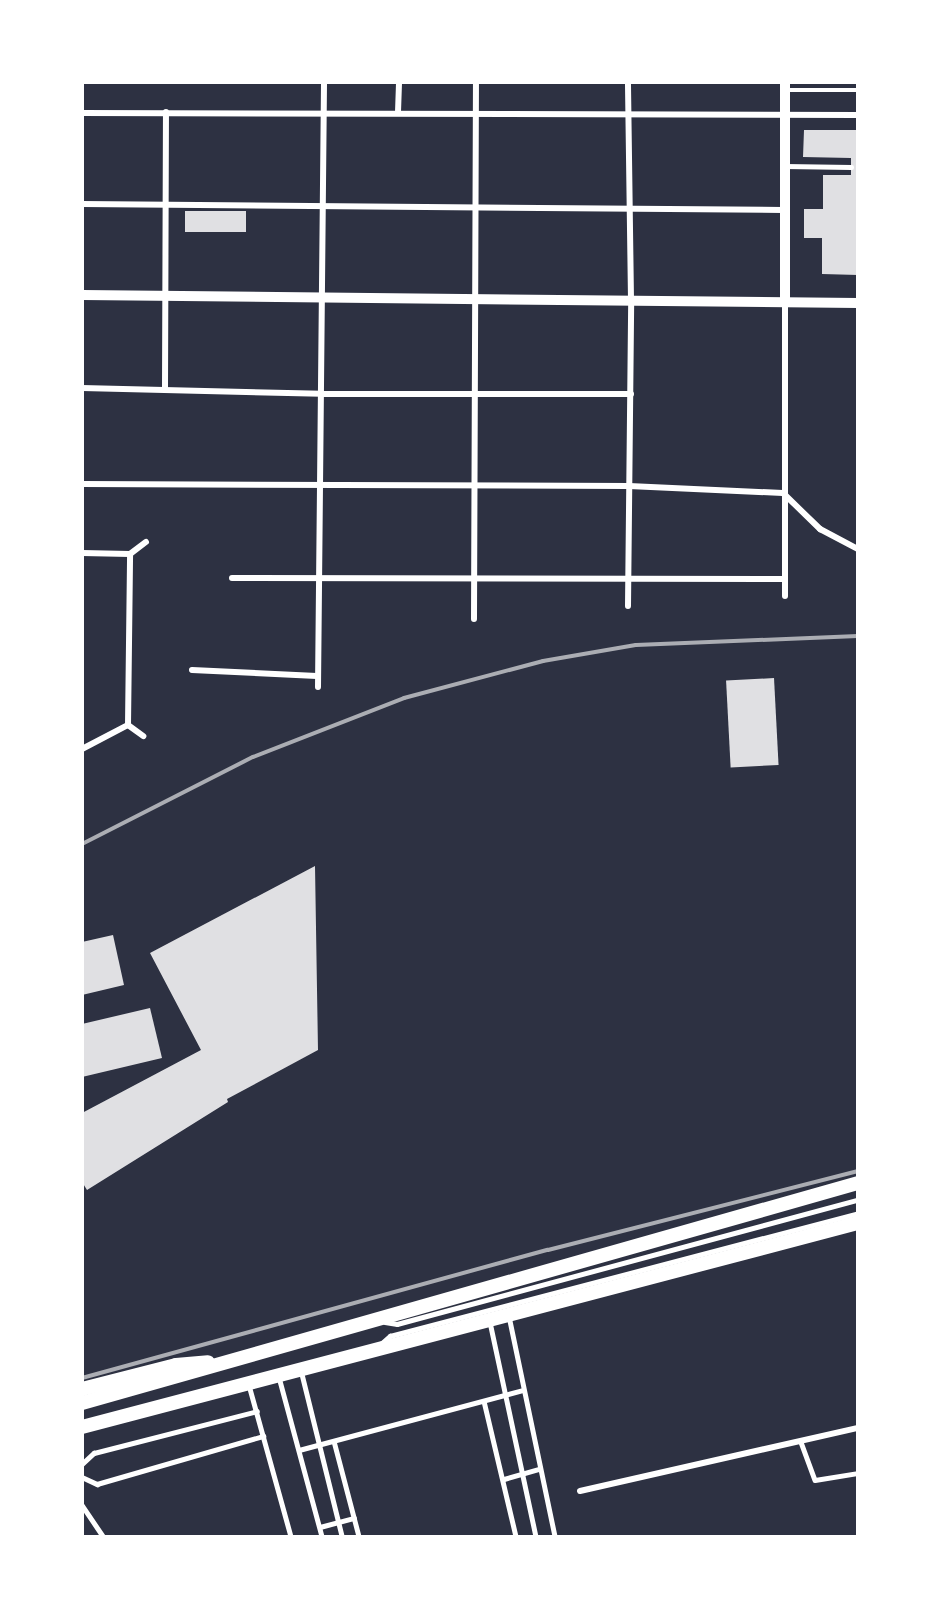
<!DOCTYPE html>
<html>
<head>
<meta charset="utf-8">
<style>
	body { margin:0 }
	#map { position:relative; width:940px; height:1619px; overflow:hidden; background:#2d3142; font-family:"Noto Serif",serif }
	div>[style] { position:absolute }
	[style*='--x'] { left:calc(var(--x)*1px); top:calc(var(--y)*1px); width:calc(var(--w)*1px); rotate:calc(var(--a)*1deg) }
	.building>* { inset:0; background:#e0e0e3; transform-origin:0 0 }
	.service>* { height:4.5px; margin:-2.25px; padding:0 2.25px; transform-origin:2.25px; border-radius:2.25px; background:#fff }
	.minor>* { height:6px; margin:-3px; padding:0 3px; transform-origin:3px; border-radius:3px; background:#fff }
	.tertiary>* { height:10px; margin:-5px; padding:0 5px; transform-origin:5px; border-radius:5px; background:#fff }
	.primary>* { height:14px; margin:-7px; padding:0 7px; transform-origin:7px; border-radius:7px; background:#fff }
	.rail>* { height:4px; margin:-2px; padding:0 2px; transform-origin:2px; border-radius:2px; background:#abadb3 }
	span { translate:-50% -50%; white-space:nowrap; text-align:center; line-height:1.15; -webkit-text-stroke:4.5px #fff; paint-order:stroke }
	.frame { position:absolute; inset:0; border:84px solid #fff; pointer-events:none }
</style>
</head>
<body>
<div id="map">
	<div class="building">
		<i style="clip-path:polygon(804px 130px,858px 130px,858px 275px,822px 274px,822px 238px,804px 238px,804px 209px,823px 209px,823px 175px,851px 175px,851px 158px,803px 157px)"></i>
		<i style="left:185px;top:211px;width:61px;height:21px"></i>
		<i style="left:774px;top:678px;width:87px;height:48px;rotate:87deg"></i>
		<i style="clip-path:polygon(315px 866px,318px 1050px,227px 1099px,228px 1102px,87px 1190px,82px 1182px,82px 1113px,201px 1050px,150px 953px)"></i>
		<i style="clip-path:polygon(113px 935px,124px 985px,82px 995px,82px 942px)"></i>
		<i style="clip-path:polygon(150px 1008px,162px 1058px,82px 1077px,82px 1024px)"></i>
	</div>
	<div class="service">
		<i style="--x:785;--y:90;--w:73;--a:0"></i>
		<i style="--x:785;--y:166;--w:66;--a:0.9"></i>
		<i style="--x:509;--y:1316;--w:225;--a:78.2"></i>
		<i style="--x:385;--y:1322;--w:12;--a:9"></i>
		<i style="--x:397;--y:1324;--w:477;--a:-15.1"></i>
		<i style="--x:490;--y:1322;--w:219;--a:77.9"></i>
		<i style="--x:381;--y:1344;--w:12;--a:-42"></i>
		<i style="--x:390;--y:1336;--w:484;--a:-14.7"></i>
		<i style="--x:301;--y:1370;--w:171;--a:76.1"></i>
		<i style="--x:279;--y:1377;--w:165;--a:74.9"></i>
		<i style="--x:249;--y:1385;--w:157;--a:74.5"></i>
		<i style="--x:484;--y:1401;--w:139;--a:76.7"></i>
		<i style="--x:334;--y:1441;--w:98;--a:75.3"></i>
		<i style="--x:801;--y:1442;--w:40;--a:69.8"></i>
		<i style="--x:815;--y:1480;--w:44;--a:-9.2"></i>
		<i style="--x:299;--y:1450;--w:232;--a:-15"></i>
		<i style="--x:82;--y:1464;--w:16;--a:-43"></i>
		<i style="--x:94;--y:1453;--w:168;--a:-14.4"></i>
		<i style="--x:82;--y:1477;--w:17;--a:25"></i>
		<i style="--x:97;--y:1484;--w:173;--a:-16.1"></i>
		<i style="--x:504;--y:1479;--w:37;--a:-16"></i>
		<i style="--x:82;--y:1505;--w:37;--a:56"></i>
		<i style="--x:320;--y:1527;--w:35;--a:-15"></i>
	</div>
	<div class="minor">
		<i style="--x:398;--y:112;--w:30;--a:-88"></i>
		<i style="--x:82;--y:113;--w:776;--a:0.15"></i>
		<i style="--x:82;--y:204;--w:701;--a:0.49"></i>
		<i style="--x:785;--y:302;--w:294;--a:90"></i>
		<i style="--x:82;--y:388;--w:239;--a:1.4"></i>
		<i style="--x:321;--y:394;--w:310;--a:0"></i>
		<i style="--x:165;--y:390;--w:278;--a:-89.8"></i>
		<i style="--x:82;--y:484;--w:547;--a:0.21"></i>
		<i style="--x:629;--y:486;--w:154;--a:2.6"></i>
		<i style="--x:783;--y:493;--w:52;--a:44.2"></i>
		<i style="--x:820;--y:529;--w:43;--a:27.8"></i>
		<i style="--x:82;--y:553;--w:48;--a:1.2"></i>
		<i style="--x:130;--y:554;--w:20;--a:-37"></i>
		<i style="--x:232;--y:578;--w:553;--a:0.1"></i>
		<i style="--x:628;--y:606;--w:306;--a:-89.4"></i>
		<i style="--x:631;--y:300;--w:218;--a:-90.8"></i>
		<i style="--x:474;--y:619;--w:537;--a:-89.79"></i>
		<i style="--x:192;--y:670;--w:125;--a:2.7"></i>
		<i style="--x:318;--y:687;--w:605;--a:-89.43"></i>
		<i style="--x:128;--y:725;--w:171;--a:-89.3"></i>
		<i style="--x:128;--y:725;--w:19;--a:36"></i>
		<i style="--x:82;--y:749;--w:52;--a:-27.6"></i>
		<i style="--x:580;--y:1491;--w:285;--a:-12.8"></i>
	</div>
	<div class="tertiary">
		<i style="--x:82;--y:295;--w:776;--a:0.59"></i>
		<i style="--x:785;--y:302;--w:220;--a:-90"></i>
	</div>
	<div class="primary">
		<i style="--x:82;--y:1389;--w:97;--a:-14.3"></i>
		<i style="--x:176;--y:1365;--w:32;--a:-5"></i>
		<i style="--x:82;--y:1403;--w:807;--a:-15.83"></i>
		<i style="--x:82;--y:1427;--w:802;--a:-14.73"></i>
	</div>
	<div class="rail">
		<i style="--x:82;--y:844;--w:192;--a:-27"></i>
		<i style="--x:253;--y:757;--w:162;--a:-21.3"></i>
		<i style="--x:404;--y:698;--w:144;--a:-14.9"></i>
		<i style="--x:543;--y:661;--w:94;--a:-9.8"></i>
		<i style="--x:636;--y:645;--w:222;--a:-2.3"></i>
		<i style="--x:82;--y:1378;--w:483;--a:-15.4"></i>
		<i style="--x:548;--y:1250;--w:320;--a:-14.3"></i>
	</div>
	<div class="frame"></div>
</div>
</body>
</html>
